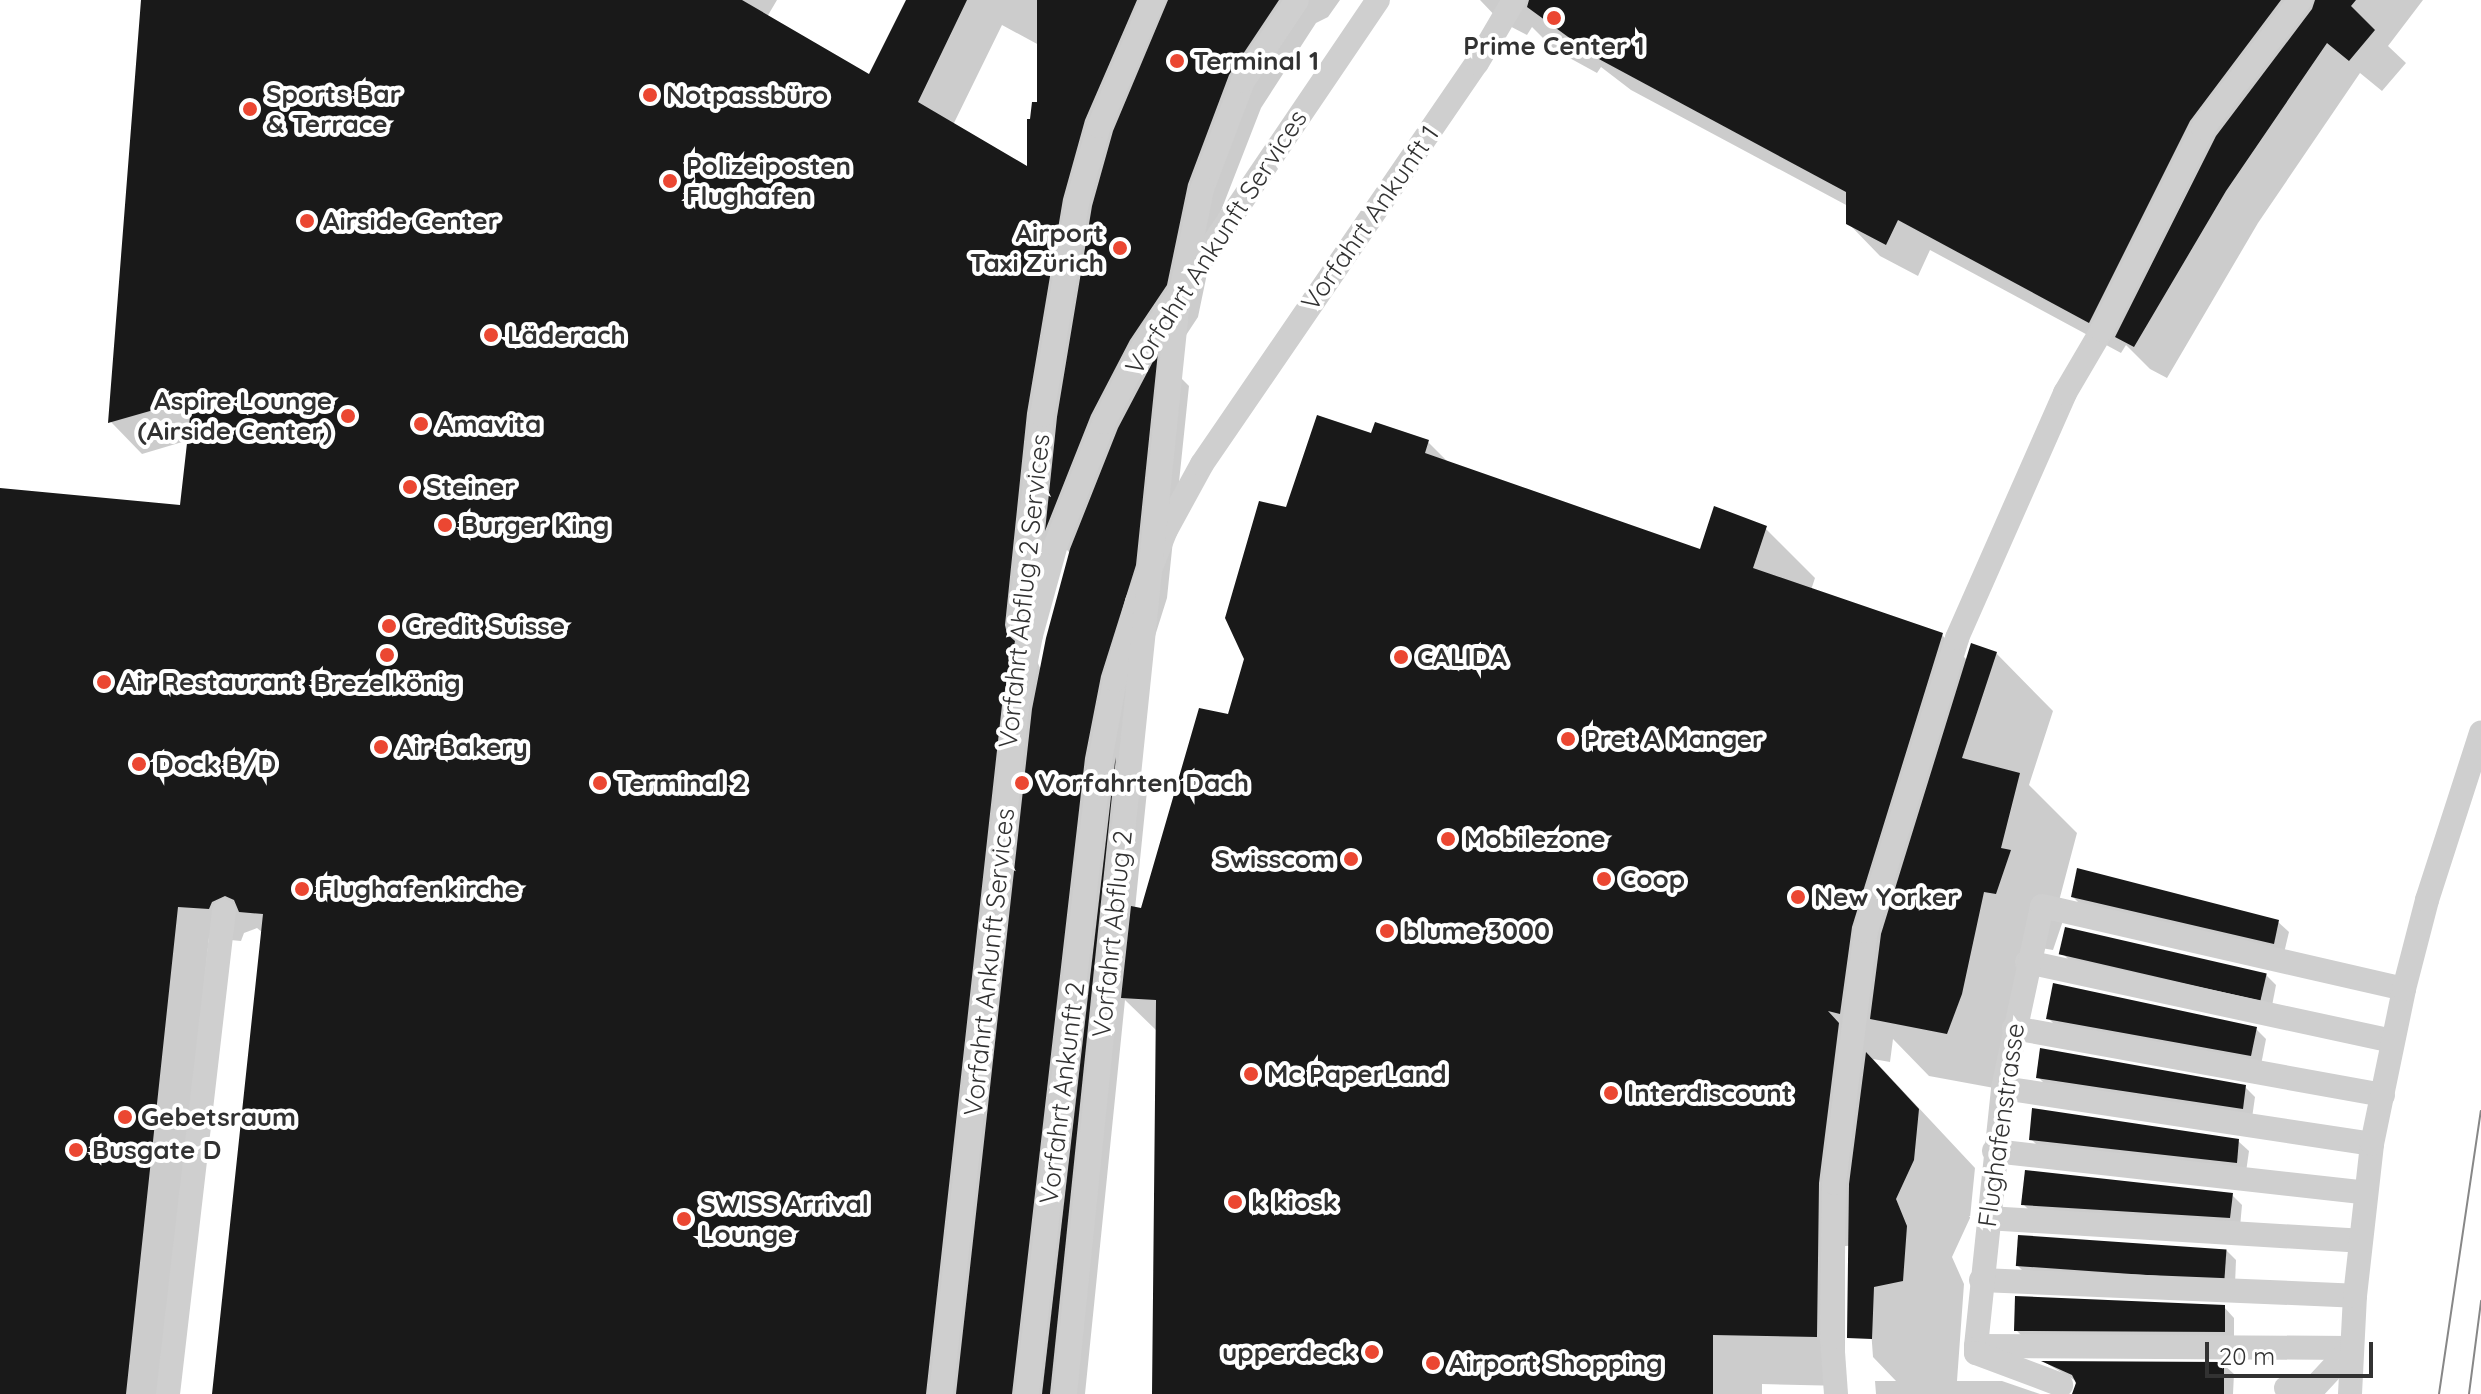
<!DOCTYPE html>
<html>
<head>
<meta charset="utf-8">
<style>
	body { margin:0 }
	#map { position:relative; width:2481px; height:1394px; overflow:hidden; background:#fff; font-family:Quicksand,sans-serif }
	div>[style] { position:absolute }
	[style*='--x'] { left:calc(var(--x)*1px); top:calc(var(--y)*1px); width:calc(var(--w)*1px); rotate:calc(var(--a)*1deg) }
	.shadow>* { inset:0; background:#0003 }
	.building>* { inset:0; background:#191919; transform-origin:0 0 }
	.service>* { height:24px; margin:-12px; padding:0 12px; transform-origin:12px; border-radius:12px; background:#cfcfcf }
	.tram>* { height:2px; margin:-1px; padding:0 1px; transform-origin:1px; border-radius:1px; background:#878787 }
	.service-bridge>* { height:24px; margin:-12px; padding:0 12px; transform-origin:12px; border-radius:12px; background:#cfcfcf }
	.dots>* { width:22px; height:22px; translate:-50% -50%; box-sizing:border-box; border:4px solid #fff; border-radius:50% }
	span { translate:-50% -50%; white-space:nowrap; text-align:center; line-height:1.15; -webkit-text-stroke:8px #fff; paint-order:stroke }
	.poi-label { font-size:26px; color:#323232; font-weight:700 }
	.left { translate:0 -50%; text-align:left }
	.right { translate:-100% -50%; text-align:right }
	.street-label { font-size:26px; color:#323232 }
	.scale { position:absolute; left:2205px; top:1342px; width:168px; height:36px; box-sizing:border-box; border:4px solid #323232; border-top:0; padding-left:10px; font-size:24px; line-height:28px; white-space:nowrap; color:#323232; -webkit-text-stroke:6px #fff; paint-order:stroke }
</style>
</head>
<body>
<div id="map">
	<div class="shadow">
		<i style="clip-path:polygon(evenodd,144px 0,777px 0,767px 17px,870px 77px,908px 0,1340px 0,1328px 17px,1316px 23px,1261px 108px,1219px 216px,1198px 317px,1167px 364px,1189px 386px,1167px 598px,1132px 709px,1121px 766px,1147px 791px,1135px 909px,1143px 911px,1229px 716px,1288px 510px,1372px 435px,1428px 442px,1449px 463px,1701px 551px,1765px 528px,1815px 578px,1811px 590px,1942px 635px,1968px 661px,1996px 653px,2053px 711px,2029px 785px,2077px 833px,2059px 901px,2067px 909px,2053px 950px,2041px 948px,2005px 1090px,1929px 1076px,1893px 1039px,1890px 1062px,1873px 1059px,1975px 1168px,1970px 1218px,1952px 1257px,1964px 1284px,1957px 1381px,2002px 1381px,2040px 1394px,1876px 1394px,1875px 1381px,1896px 1381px,1873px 1357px,1865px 1245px,1845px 1246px,1845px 1386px,1762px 1384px,1762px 1394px,1154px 1394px,1158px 1032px,1125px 1000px,1085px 1394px,215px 1394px,263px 933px,257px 928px,244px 933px,241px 941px,209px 938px,161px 1394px,0 1394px,0 490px,182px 507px,189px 440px,142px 454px,111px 422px,144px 0,1002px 25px,1039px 45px,1039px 104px,1032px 121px,1029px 170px,953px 125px,1002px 25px,144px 0,1049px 532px,1071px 554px,1041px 670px,1036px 659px,1049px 532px)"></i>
		<i style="clip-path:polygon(1480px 0,2423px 0,2388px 46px,2406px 63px,2382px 91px,2360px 73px,2258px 223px,2167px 378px,2150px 369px,2126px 345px,2121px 353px,1930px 250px,1918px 276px,1880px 256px,1848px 223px,1848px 206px,1631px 90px,1601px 67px,1597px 73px,1555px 50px,1532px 27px,1527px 35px,1500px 21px)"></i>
		<i style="clip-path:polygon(2073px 897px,2278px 922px,2289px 932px,2284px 953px,2083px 907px)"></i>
		<i style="clip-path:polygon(2062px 953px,2266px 975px,2276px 985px,2272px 1006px,2072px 963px)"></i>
		<i style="clip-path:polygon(2048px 1018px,2256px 1029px,2266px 1039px,2261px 1065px,2058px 1028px)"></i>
		<i style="clip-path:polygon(2038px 1077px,2245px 1087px,2255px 1097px,2252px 1118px,2048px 1087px)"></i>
		<i style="clip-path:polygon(2031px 1139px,2238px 1141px,2249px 1151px,2246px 1172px,2041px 1149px)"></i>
		<i style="clip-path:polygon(2232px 1195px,2242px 1205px,2240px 1227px,2033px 1214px,2023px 1204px)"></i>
		<i style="clip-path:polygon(2226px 1250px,2236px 1260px,2235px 1285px,2028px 1276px,2018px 1266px)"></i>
		<i style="clip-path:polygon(2224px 1307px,2234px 1318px,2234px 1342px,2026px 1340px,2016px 1330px)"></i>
		<i style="clip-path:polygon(2046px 1363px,2223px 1364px,2234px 1374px,2233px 1394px,2074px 1394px,2076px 1381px)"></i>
	</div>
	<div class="building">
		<i style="clip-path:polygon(141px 0,742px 0,869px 74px,906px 0,967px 0,918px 102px,1027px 166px,1027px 119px,1030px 119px,1032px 102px,1037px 102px,1037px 0,1137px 0,1085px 120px,1063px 199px,1027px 413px,1005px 625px,1007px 634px,1015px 641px,1002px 705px,926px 1394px,212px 1394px,263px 914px,239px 912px,234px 900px,225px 896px,212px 902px,209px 909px,178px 907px,126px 1394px,0 1394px,0 488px,180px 505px,192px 399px,108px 423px)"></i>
		<i style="clip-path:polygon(1168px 0,1279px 0,1229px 75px,1188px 184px,1167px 285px,1130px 340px,1091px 415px,1045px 531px,1057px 417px,1092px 206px,1113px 131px)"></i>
		<i style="clip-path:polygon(1529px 0,2281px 0,2190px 121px,2089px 323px,1898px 220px,1886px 245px,1846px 224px,1846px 192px,1597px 58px,1527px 7px)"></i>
		<i style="clip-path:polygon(2315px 0,2356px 0,2351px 6px,2375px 30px,2349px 61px,2327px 43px,2226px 191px,2134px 347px,2115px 337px,2216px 136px,2312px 9px)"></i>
		<i style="clip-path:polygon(1158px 352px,1136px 565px,1101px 676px,1085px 758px,1012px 1394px,956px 1394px,1032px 709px,1046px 638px,1070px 549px,1118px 428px)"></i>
		<i style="clip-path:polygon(1317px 415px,1371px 433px,1375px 422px,1429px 440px,1425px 453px,1700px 549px,1714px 506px,1767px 526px,1753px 568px,1943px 633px,1852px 927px,1840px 1014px,1828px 1011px,1839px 1023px,1819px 1183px,1817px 1337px,1713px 1335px,1713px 1394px,1152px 1394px,1156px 1000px,1121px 998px,1131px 906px,1141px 908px,1199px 708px,1228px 714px,1244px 659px,1225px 618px,1259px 501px,1286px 507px)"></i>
		<i style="clip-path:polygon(1971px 643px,1997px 652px,1962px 758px,2020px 773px,2001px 848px,2011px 850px,1996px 894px,1984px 892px,1962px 994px,1947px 1034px,1870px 1019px,1881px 934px)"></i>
		<i style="clip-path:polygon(1116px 757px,1050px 1394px,1042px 1394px,1115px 762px)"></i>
		<i style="clip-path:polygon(2077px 868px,2279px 920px,2274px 944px,2071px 897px)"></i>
		<i style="left:2065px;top:927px;width:207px;height:28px;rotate:13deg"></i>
		<i style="clip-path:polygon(2053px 983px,2257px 1027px,2251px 1056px,2046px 1019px)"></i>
		<i style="clip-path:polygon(2040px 1048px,2246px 1085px,2243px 1109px,2036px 1078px)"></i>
		<i style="clip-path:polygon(1866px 1052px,1919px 1109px,1914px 1160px,1896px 1199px,1907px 1226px,1903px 1281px,1874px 1287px,1872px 1339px,1847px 1338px,1849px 1184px)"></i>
		<i style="clip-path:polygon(2032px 1108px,2239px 1139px,2237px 1163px,2029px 1140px)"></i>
		<i style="clip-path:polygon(2025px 1170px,2233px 1193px,2230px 1218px,2021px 1205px)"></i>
		<i style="left:2018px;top:1235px;width:209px;height:31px;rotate:4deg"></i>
		<i style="clip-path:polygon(2015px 1296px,2225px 1305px,2225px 1332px,2014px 1331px)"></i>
		<i style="clip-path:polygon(2041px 1361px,2224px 1362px,2224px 1394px,2072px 1394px,2076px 1383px,2072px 1375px)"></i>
	</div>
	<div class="service">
		<i style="--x:1202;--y:189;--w:116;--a:-69.2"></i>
		<i style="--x:1243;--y:81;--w:97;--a:-56.3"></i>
		<i style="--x:1020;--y:627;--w:213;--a:-84.1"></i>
		<i style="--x:1042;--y:415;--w:215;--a:-80.6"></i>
		<i style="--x:1077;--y:203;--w:80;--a:-74.1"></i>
		<i style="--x:1099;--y:126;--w:137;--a:-66.8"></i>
		<i style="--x:2027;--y:962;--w:374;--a:12.2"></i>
		<i style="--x:2014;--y:1028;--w:375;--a:10.3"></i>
		<i style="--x:2003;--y:1088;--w:373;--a:8.6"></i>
		<i style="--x:1994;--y:1151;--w:374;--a:6.4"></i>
		<i style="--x:1987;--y:1218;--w:374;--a:3.5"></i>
		<i style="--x:1981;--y:1280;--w:374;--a:2.4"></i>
		<i style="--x:1976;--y:1346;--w:259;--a:-84"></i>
		<i style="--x:2003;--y:1088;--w:186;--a:-77.9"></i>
		<i style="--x:2042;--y:906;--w:371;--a:12.9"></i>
		<i style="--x:1976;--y:1346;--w:375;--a:0.3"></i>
		<i style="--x:1976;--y:1349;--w:4;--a:90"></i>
		<i style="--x:1976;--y:1353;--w:91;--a:20.6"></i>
		<i style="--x:2286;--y:1388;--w:28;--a:0"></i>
		<i style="--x:2314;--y:1388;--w:54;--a:-47.2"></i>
		<i style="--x:168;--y:1394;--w:486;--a:-83.4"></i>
		<i style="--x:941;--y:1394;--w:691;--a:-83.69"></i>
		<i style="--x:1017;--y:707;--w:73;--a:-79"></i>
		<i style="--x:1031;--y:635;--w:94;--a:-74.6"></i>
		<i style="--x:1056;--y:544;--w:131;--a:-68.5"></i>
		<i style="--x:1104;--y:422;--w:85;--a:-62.5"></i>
		<i style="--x:1143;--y:347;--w:419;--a:-55.9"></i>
		<i style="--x:1027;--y:1394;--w:638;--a:-83.43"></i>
		<i style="--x:1100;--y:760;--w:81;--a:-79.4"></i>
		<i style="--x:1115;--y:680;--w:81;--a:-74.2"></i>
		<i style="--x:1137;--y:602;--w:78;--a:-68.1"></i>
		<i style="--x:1166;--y:530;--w:75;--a:-61.4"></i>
		<i style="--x:1202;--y:464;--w:486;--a:-55.6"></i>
		<i style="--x:1477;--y:63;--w:73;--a:-59.6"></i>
		<i style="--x:1836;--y:1394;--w:56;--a:-94.1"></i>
		<i style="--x:1832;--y:1338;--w:155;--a:-89.3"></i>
		<i style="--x:1834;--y:1183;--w:254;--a:-82.8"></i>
		<i style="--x:1866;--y:931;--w:307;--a:-72.7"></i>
		<i style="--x:1957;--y:638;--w:268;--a:-66.2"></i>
		<i style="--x:2065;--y:393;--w:73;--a:-59.6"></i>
		<i style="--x:2102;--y:330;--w:226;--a:-63.4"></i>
		<i style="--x:2203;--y:128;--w:161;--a:-52.8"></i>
		<i style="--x:2350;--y:1394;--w:98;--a:-87.1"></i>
		<i style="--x:2355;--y:1296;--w:153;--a:-83.6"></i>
		<i style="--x:2372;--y:1144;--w:158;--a:-78.3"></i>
		<i style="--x:2404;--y:989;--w:92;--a:-75.5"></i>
		<i style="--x:2427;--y:900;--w:176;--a:-72.1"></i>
	</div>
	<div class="tram">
		<i style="--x:2439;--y:1394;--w:286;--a:-81.6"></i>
		<i style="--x:2469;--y:1394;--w:94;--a:-82.6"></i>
	</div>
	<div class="service-bridge">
		<i style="--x:1065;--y:1394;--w:1089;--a:-84.1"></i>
		<i style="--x:1177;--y:311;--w:125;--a:-78.4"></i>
	</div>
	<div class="dots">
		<i style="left:1554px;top:18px;background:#eb4732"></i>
		<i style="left:1177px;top:61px;background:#eb4732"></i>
		<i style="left:650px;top:95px;background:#eb4732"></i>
		<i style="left:250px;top:109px;background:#eb4732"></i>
		<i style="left:670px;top:181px;background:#eb4732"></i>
		<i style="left:307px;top:221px;background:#eb4732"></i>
		<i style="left:1120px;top:248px;background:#eb4732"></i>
		<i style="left:491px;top:335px;background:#eb4732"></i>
		<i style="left:348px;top:416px;background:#eb4732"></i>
		<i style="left:421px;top:424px;background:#eb4732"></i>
		<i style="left:410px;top:487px;background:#eb4732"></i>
		<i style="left:445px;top:525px;background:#eb4732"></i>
		<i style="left:389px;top:626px;background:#eb4732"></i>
		<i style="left:387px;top:655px;background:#eb4732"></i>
		<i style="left:1401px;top:657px;background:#eb4732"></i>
		<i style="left:104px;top:682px;background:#eb4732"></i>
		<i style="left:1568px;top:739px;background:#eb4732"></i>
		<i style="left:381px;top:747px;background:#eb4732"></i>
		<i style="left:139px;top:764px;background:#eb4732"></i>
		<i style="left:600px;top:783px;background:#eb4732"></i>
		<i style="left:1022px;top:783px;background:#eb4732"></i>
		<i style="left:1448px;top:839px;background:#eb4732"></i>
		<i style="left:1351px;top:859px;background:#eb4732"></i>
		<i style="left:1604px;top:879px;background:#eb4732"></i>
		<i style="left:302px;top:889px;background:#eb4732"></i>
		<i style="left:1798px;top:897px;background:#eb4732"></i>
		<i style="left:1387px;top:931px;background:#eb4732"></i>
		<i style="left:1251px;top:1074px;background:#eb4732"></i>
		<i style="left:1611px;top:1093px;background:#eb4732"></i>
		<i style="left:125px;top:1117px;background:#eb4732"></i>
		<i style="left:76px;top:1150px;background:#eb4732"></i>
		<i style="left:1235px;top:1202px;background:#eb4732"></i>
		<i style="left:684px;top:1219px;background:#eb4732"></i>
		<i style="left:1372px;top:1352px;background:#eb4732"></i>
		<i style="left:1433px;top:1363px;background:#eb4732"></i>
	</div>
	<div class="poi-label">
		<span style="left:1554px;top:46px">Prime Center 1</span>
		<span class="left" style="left:1193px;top:61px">Terminal 1</span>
		<span class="left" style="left:266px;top:109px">Sports Bar<br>&amp; Terrace</span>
		<span class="left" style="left:666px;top:95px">Notpassbüro</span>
		<span class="left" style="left:686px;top:181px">Polizeiposten<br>Flughafen</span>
		<span class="left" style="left:323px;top:221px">Airside Center</span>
		<span class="right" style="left:1104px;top:248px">Airport<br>Taxi Zürich</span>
		<span class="left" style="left:507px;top:335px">Läderach</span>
		<span class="right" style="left:332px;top:416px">Aspire Lounge<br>(Airside Center)</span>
		<span class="left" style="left:437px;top:424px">Amavita</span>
		<span class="left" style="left:426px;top:487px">Steiner</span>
		<span class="left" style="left:461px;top:525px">Burger King</span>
		<span class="left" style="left:405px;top:626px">Credit Suisse</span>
		<span class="left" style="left:1417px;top:657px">CALIDA</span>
		<span class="left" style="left:120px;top:682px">Air Restaurant</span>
		<span style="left:387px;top:683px">Brezelkönig</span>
		<span class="left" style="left:1584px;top:739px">Pret A Manger</span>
		<span class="left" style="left:397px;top:747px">Air Bakery</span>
		<span class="left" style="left:155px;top:764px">Dock B/D</span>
		<span class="left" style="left:616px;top:783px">Terminal 2</span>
		<span class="left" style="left:1038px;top:783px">Vorfahrten Dach</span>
		<span class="left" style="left:1464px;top:839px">Mobilezone</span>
		<span class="right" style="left:1335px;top:859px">Swisscom</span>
		<span class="left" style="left:1620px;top:879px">Coop</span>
		<span class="left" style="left:318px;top:889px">Flughafenkirche</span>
		<span class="left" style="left:1814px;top:897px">New Yorker</span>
		<span class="left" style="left:1403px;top:931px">blume 3000</span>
		<span class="left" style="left:1267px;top:1074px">Mc PaperLand</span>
		<span class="left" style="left:1627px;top:1093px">Interdiscount</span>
		<span class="left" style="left:141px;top:1117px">Gebetsraum</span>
		<span class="left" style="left:92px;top:1150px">Busgate D</span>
		<span class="left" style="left:1251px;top:1202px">k kiosk</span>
		<span class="left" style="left:700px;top:1219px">SWISS Arrival<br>Lounge</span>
		<span class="right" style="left:1356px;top:1352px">upperdeck</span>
		<span class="left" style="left:1449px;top:1363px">Airport Shopping</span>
	</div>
	<div class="street-label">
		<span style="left:1370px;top:218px;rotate:-55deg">Vorfahrt Ankunft 1</span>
		<span style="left:1216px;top:242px;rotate:-57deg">Vorfahrt Ankunft Services</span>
		<span style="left:1024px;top:591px;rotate:-84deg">Vorfahrt Abflug 2 Services</span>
		<span style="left:1112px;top:934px;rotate:-84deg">Vorfahrt Abflug 2</span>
		<span style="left:989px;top:962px;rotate:-84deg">Vorfahrt Ankunft Services</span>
		<span style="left:1062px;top:1093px;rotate:-83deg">Vorfahrt Ankunft 2</span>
		<span style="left:2001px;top:1125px;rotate:-82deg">Flughafenstrasse</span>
	</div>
	<div class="scale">20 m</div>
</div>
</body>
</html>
